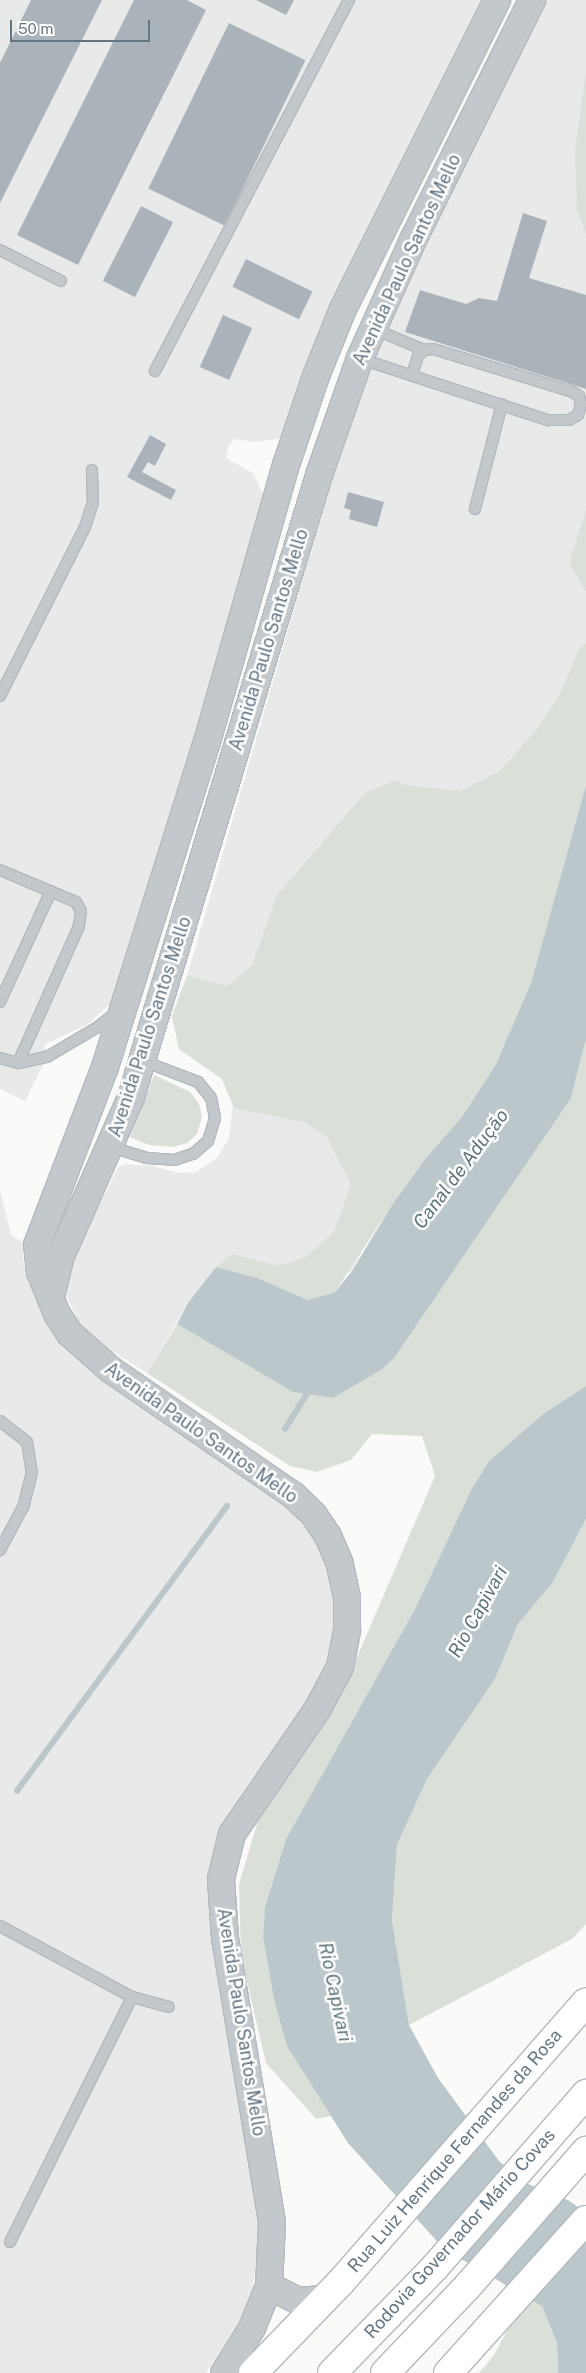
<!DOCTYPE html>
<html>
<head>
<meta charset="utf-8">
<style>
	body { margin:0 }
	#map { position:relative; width:586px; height:2373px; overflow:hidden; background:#fafaf8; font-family:"Public Sans",sans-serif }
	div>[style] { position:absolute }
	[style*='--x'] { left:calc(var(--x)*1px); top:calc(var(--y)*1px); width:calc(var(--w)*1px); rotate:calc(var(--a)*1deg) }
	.built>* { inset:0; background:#e8e9e9 }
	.green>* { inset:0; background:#dadfd7 }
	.water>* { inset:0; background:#bbc7cb }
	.stream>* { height:5.5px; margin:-2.75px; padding:0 2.75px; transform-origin:2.75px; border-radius:2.75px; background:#bbc7cb }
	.building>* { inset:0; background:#aab3b9; transform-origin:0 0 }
	.roads { filter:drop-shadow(1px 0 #b3babf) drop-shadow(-1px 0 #b3babf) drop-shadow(0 1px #b3babf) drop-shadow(0 -1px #b3babf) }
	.service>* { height:10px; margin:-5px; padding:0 5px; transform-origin:5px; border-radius:5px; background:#c3c8cc }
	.tertiary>* { height:26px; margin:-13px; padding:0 13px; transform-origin:13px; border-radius:13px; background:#c3c8cc }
	.secondary>* { height:28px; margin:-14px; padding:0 14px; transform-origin:14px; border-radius:14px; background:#fff }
	.motorway>* { height:28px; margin:-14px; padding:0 14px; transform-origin:14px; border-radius:14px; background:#fff }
	span { translate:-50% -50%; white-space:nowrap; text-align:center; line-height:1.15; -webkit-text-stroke:5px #fff; paint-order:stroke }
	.street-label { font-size:18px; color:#657683 }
	.water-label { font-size:19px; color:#60757c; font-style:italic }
	.scale { position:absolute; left:10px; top:20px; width:140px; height:22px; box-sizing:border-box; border:2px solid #657683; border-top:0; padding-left:6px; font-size:15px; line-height:18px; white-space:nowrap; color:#657683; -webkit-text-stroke:4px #fff; paint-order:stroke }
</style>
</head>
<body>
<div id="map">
	<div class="built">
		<i style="clip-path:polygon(0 0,483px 0,332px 304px,281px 438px,256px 442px,233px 439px,228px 448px,226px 458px,253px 473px,263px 494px,195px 739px,112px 1002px,88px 1024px,44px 1045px,47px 1057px,25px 1101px,0 1089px)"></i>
		<i style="clip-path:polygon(548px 0,586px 0,586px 785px,352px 1271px,188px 1303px,147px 1373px,96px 1341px,81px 1326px,66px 1295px,69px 1279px,82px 1241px,118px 1167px,125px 1164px,153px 1166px,178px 1173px,196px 1172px,217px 1158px,229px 1138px,233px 1103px,222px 1079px,179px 1049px,172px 1016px,187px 976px,332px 479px,373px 363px,426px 246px)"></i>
		<i style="clip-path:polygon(0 1191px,11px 1235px,24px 1243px,23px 1260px,28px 1276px,46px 1320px,60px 1342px,102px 1380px,285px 1505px,317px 1542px,328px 1567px,334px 1599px,334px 1629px,328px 1663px,306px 1703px,242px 1793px,220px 1829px,208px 1878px,212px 1939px,260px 2222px,253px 2287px,241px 2318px,206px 2373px,0 2373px)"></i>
	</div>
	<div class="green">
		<i style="clip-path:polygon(586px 70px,586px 234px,577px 210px,575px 151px)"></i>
		<i style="clip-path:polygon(586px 510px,586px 592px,569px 563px)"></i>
		<i style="clip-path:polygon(586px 643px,586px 785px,531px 983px,496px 1064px,462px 1117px,426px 1158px,392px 1205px,335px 1292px,308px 1300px,257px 1278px,216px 1267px,232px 1254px,279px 1266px,306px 1257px,334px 1232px,351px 1184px,327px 1137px,304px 1122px,234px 1108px,222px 1079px,179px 1049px,172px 1016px,187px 976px,227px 986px,252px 965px,277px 895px,366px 792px,397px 780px,404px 785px,460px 791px,500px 771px,536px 730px,560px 694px,579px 649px)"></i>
		<i style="clip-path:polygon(586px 1039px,586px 1386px,543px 1414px,489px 1461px,471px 1490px,415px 1609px,286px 1839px,265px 1907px,263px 1937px,274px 2000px,287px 2045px,331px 2116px,316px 2119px,266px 2063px,241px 1956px,239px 1884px,260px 1814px,348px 1678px,435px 1476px,422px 1436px,372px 1434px,351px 1460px,317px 1472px,290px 1466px,147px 1373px,177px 1324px,293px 1392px,333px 1398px,381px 1370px,571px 1098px)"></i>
		<i style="clip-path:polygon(154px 1075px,190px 1092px,199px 1104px,202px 1117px,197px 1134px,187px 1143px,173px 1147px,149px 1145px,130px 1137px)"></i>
		<i style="clip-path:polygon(586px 1519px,586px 1924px,572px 1939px,409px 2025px,392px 1920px,397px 1845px,427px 1779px,495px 1679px,518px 1624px,553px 1582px)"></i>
		<i style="clip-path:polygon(526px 2295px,542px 2306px,557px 2343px,558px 2373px,479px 2373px,494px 2355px)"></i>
	</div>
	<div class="water">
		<i style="clip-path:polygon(586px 785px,586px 1039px,571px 1098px,394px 1358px,381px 1370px,333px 1398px,293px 1392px,177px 1324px,188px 1303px,216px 1267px,257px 1278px,308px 1300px,335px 1292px,352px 1271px,392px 1205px,426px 1158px,462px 1117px,496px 1064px,531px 983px)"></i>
		<i style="clip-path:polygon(586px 1386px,586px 1519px,553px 1582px,518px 1624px,495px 1679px,427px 1779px,397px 1845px,392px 1920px,409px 2025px,438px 2078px,499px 2161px,523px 2182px,568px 2200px,586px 2213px,586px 2373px,558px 2373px,557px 2343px,542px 2306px,444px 2249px,348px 2143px,287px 2046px,274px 2000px,263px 1937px,265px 1907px,286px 1839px,415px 1609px,471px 1490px,489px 1461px,543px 1414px)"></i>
	</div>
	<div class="stream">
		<i style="--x:285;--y:1429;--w:47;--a:-58"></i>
		<i style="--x:17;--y:1791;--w:354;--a:-53.6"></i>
	</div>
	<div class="building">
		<i style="clip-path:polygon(31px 0,102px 0,0 203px,0 63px)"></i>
		<i style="clip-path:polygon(134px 0,187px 0,206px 10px,78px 265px,17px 235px)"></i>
		<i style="clip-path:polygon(256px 0,294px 0,286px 15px)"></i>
		<i style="left:229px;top:23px;width:85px;height:184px;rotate:26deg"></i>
		<i style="left:141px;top:206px;width:36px;height:84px;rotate:27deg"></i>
		<i style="clip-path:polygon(523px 213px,547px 221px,529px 278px,586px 295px,586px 389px,405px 332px,420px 290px,466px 304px,479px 298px,497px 301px)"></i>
		<i style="left:246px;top:259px;width:74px;height:31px;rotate:26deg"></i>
		<i style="left:223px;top:315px;width:32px;height:57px;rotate:24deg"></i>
		<i style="clip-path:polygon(150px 435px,166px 444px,155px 466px,148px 462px,142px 472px,176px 490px,171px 500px,127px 477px)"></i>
		<i style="clip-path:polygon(348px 492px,384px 502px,377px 527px,349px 519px,351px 510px,344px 508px)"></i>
	</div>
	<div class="roads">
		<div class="service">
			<i style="--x:0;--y:250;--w:68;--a:26.9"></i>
			<i style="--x:374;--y:329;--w:54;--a:22.8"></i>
			<i style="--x:361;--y:359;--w:197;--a:18.1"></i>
			<i style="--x:548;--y:420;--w:21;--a:0"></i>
			<i style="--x:569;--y:420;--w:10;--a:-29"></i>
			<i style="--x:578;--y:415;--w:11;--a:-75"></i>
			<i style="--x:581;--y:404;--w:8;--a:-104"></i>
			<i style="--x:579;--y:396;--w:7;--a:-146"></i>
			<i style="--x:573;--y:392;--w:146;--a:-162.9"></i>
			<i style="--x:433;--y:349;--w:9;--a:174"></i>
			<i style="--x:424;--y:350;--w:8;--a:135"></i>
			<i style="--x:418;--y:356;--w:20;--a:108"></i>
			<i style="--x:155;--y:371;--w:419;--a:-62.4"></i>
			<i style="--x:475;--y:509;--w:108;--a:-75.6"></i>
			<i style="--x:0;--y:696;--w:189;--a:-63.3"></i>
			<i style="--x:85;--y:527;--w:25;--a:-72"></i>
			<i style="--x:93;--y:503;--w:33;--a:-92"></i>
			<i style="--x:0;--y:870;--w:82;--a:22.8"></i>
			<i style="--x:76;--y:902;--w:10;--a:61"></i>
			<i style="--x:81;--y:911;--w:15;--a:98"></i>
			<i style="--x:79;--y:926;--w:150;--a:114"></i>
			<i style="--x:0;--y:1002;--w:122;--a:-65.3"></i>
			<i style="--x:0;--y:1058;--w:19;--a:16"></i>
			<i style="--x:18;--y:1063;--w:30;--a:-12"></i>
			<i style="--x:47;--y:1057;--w:59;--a:-30.5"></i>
			<i style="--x:98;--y:1027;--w:22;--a:-39"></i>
			<i style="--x:111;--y:1147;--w:38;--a:17"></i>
			<i style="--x:147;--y:1158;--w:27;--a:4"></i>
			<i style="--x:174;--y:1160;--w:20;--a:-18"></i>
			<i style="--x:193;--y:1154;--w:20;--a:-41"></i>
			<i style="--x:208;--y:1141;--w:24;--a:-73"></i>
			<i style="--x:215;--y:1118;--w:20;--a:-101"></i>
			<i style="--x:211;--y:1098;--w:21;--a:-129"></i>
			<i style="--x:198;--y:1082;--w:59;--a:-159.1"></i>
			<i style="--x:0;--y:1421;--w:34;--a:38"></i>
			<i style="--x:27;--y:1442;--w:30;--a:81"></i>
			<i style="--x:32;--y:1472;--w:36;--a:104"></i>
			<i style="--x:23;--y:1507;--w:49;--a:118.1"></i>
			<i style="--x:0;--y:1926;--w:150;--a:28.3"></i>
			<i style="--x:132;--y:1997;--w:38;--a:15"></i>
			<i style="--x:10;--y:2242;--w:274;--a:-63.5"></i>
		</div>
		<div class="tertiary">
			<i style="--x:51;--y:1296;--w:41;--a:-76"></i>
			<i style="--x:61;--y:1256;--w:174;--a:-66.2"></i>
			<i style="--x:131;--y:1097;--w:650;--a:-73.18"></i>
			<i style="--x:319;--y:475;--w:124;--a:-70.7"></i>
			<i style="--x:360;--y:358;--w:129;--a:-65.8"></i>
			<i style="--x:413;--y:240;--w:268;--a:-63.6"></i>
			<i style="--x:269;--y:2286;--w:34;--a:27"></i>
			<i style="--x:299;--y:2301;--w:25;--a:-5"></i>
			<i style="--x:224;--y:2373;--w:53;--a:-58.1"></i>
			<i style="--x:252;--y:2328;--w:45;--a:-68"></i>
			<i style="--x:269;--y:2286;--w:64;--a:-87.3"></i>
			<i style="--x:272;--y:2222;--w:288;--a:-99.4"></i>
			<i style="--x:225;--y:1938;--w:59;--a:-93.9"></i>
			<i style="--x:221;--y:1879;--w:46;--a:-76.3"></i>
			<i style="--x:232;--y:1834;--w:150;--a:-55.6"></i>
			<i style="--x:317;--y:1710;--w:49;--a:-61.9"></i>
			<i style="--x:340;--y:1667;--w:38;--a:-79"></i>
			<i style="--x:347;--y:1630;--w:32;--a:-90"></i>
			<i style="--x:347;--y:1598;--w:35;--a:-102"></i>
			<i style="--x:340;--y:1564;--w:30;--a:-113"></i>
			<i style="--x:328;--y:1536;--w:25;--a:-124"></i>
			<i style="--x:314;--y:1515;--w:29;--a:-136"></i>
			<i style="--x:293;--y:1495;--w:222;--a:-145.5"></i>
			<i style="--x:110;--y:1369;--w:53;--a:-138.8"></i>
			<i style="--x:70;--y:1334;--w:24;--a:-123"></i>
			<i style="--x:57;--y:1314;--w:45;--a:-112"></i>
			<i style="--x:40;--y:1272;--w:27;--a:-96"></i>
			<i style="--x:37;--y:1245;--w:191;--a:-69.1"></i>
			<i style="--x:105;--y:1067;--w:341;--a:-72.6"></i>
			<i style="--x:207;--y:742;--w:288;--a:-74.1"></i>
			<i style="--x:286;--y:465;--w:94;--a:-71.4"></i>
			<i style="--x:316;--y:376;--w:72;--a:-68.1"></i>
			<i style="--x:343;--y:309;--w:345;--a:-63.5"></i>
		</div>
		<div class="secondary">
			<i style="--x:253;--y:2373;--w:125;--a:-46"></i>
			<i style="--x:340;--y:2283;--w:373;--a:-48.8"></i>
			<i style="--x:448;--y:2373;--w:206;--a:-48"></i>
		</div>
		<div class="motorway">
			<i style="--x:332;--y:2373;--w:148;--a:-45.8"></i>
			<i style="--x:435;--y:2267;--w:230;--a:-48.9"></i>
			<i style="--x:385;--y:2373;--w:119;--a:-46.4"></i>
			<i style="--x:467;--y:2287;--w:181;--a:-48.8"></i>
		</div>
	</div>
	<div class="street-label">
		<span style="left:407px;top:260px;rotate:-65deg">Avenida Paulo Santos Mello</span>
		<span style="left:269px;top:640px;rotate:-73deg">Avenida Paulo Santos Mello</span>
		<span style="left:150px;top:1027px;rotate:-72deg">Avenida Paulo Santos Mello</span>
		<span style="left:201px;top:1433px;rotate:35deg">Avenida Paulo Santos Mello</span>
		<span style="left:241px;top:2022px;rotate:81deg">Avenida Paulo Santos Mello</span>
		<span style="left:455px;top:2151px;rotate:-49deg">Rua Luiz Henrique Fernandes da Rosa</span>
		<span style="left:460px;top:2234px;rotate:-48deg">Rodovia Governador Mário Covas</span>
	</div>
	<div class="water-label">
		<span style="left:461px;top:1169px;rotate:-53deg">Canal de Adução</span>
		<span style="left:478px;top:1612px;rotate:-61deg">Rio Capivari</span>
		<span style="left:335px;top:1992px;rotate:78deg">Rio Capivari</span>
	</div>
	<div class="scale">50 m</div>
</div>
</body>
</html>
